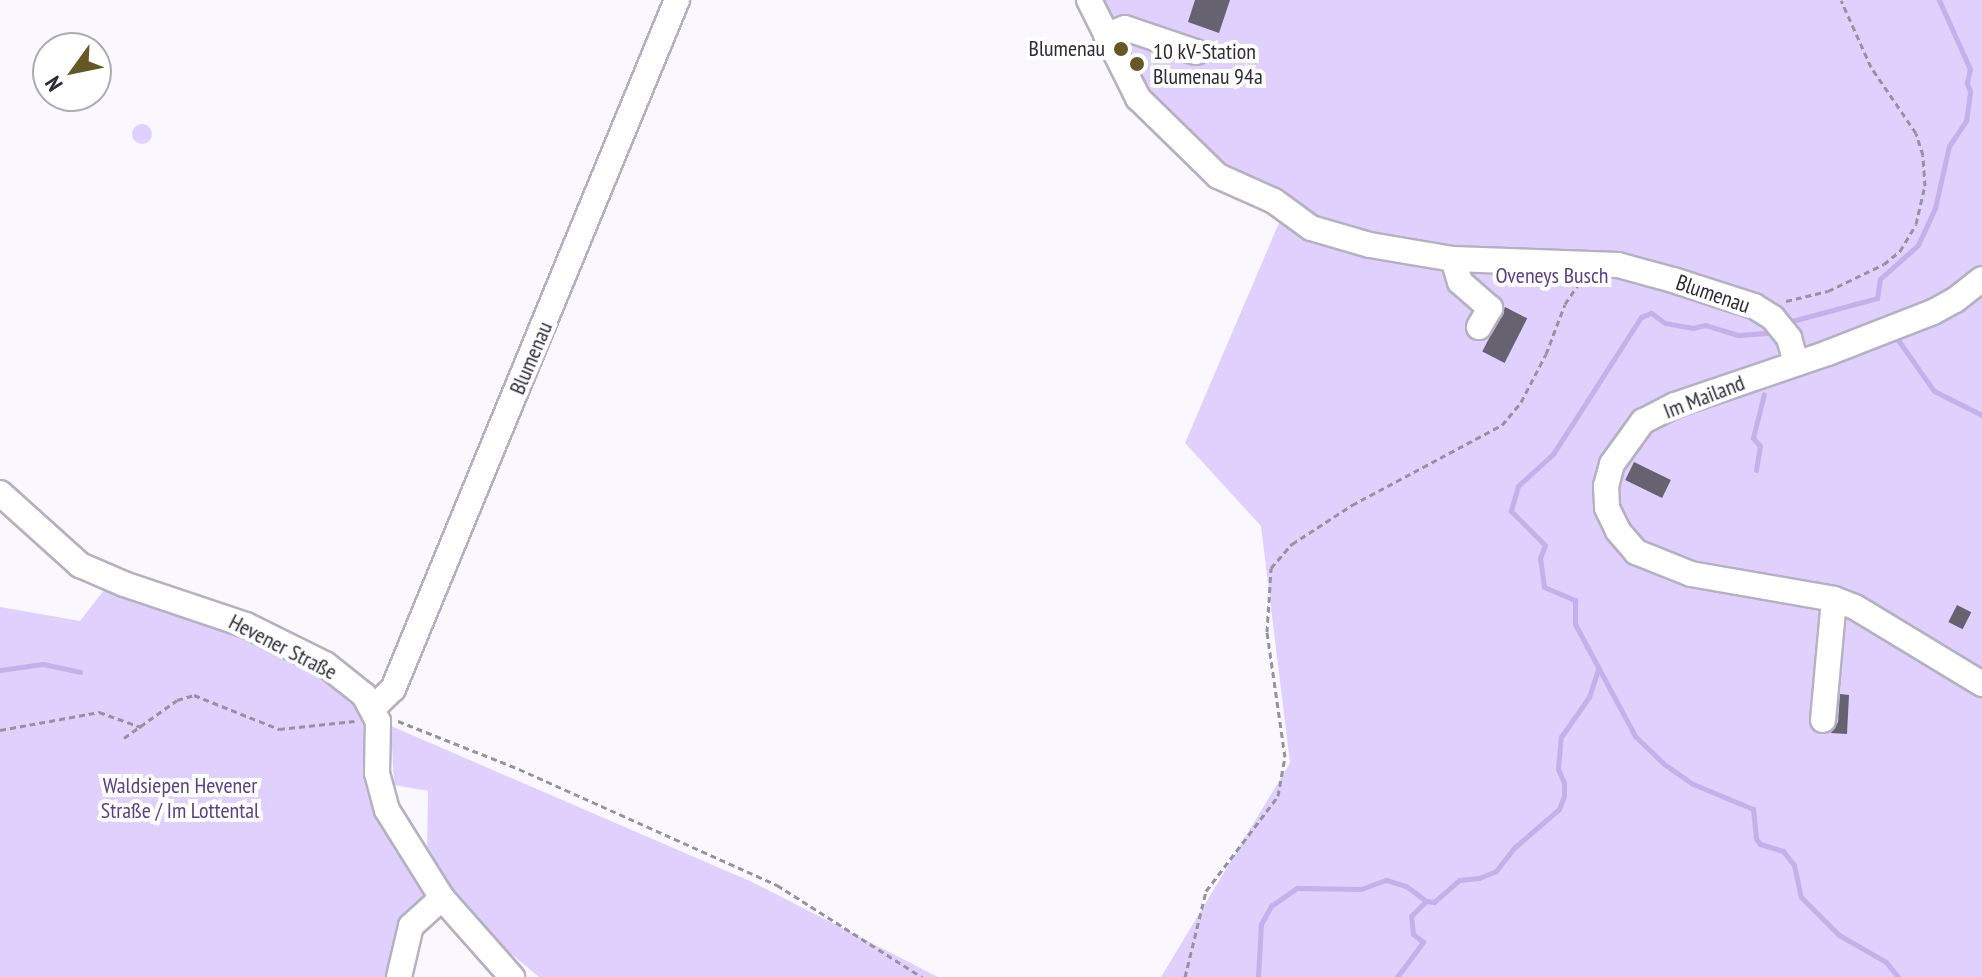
<!DOCTYPE html>
<html>
<head>
<meta charset="utf-8">
<style>
	body { margin:0 }
	#map { position:relative; width:1982px; height:977px; overflow:hidden; background:#faf8fe; font-family:"PT Sans Narrow",sans-serif }
	div>[style] { position:absolute }
	[style*='--x'] { left:calc(var(--x)*1px); top:calc(var(--y)*1px); width:calc(var(--w)*1px); rotate:calc(var(--a)*1deg) }
	.green>* { inset:0; background:#dfd0fe }
	.round { border-radius:50% }
	.stream>* { height:5px; margin:-2.5px; padding:0 2.5px; transform-origin:2.5px; border-radius:2.5px; background:#c4b0ea }
	.building>* { inset:0; background:#66626f; transform-origin:0 0 }
	.path>* { height:3px; margin-top:-1.5px; transform-origin:0; background:repeating-linear-gradient(90deg,#96949a 0 6px,transparent 0 10px) }
	.roads { filter:drop-shadow(2px 0 #b5b1c0) drop-shadow(-2px 0 #b5b1c0) drop-shadow(0 2px #b5b1c0) drop-shadow(0 -2px #b5b1c0) }
	.minor>* { height:24px; margin:-12px; padding:0 12px; transform-origin:12px; border-radius:12px; background:#fff }
	.dots>* { width:22px; height:22px; translate:-50% -50%; box-sizing:border-box; border:4px solid #fff; border-radius:50% }
	span { translate:-50% -50%; white-space:nowrap; text-align:center; line-height:1.15; -webkit-text-stroke:8px #fff; paint-order:stroke }
	.poi-label { font-size:22px; color:#2e2c32 }
	.right { translate:-100% -50%; text-align:right }
	.left { translate:0 -50%; text-align:left }
	.park-label { font-size:22px; color:#5c4086 }
	.street-label { font-size:22px; color:#2e2c32 }
	.north { position:absolute; left:32px; top:32px; width:80px; height:80px; box-sizing:border-box; background:#fff; border:2px solid #ababad; border-radius:50%; rotate:237deg; font-size:22px; font-weight:700; line-height:32px; text-align:center; color:#2e2c32 }
	.north::after { content:''; display:block; margin:auto; width:28px; height:36px; background:#665825; clip-path:polygon(50% 0,100% 100%,50% 72%,0 100%) }
</style>
</head>
<body>
<div id="map">
	<div class="green">
		<i style="clip-path:polygon(1078px 0,1982px 0,1982px 977px,1161px 977px,1290px 763px,1261px 526px,1185px 443px,1282px 216px,1218px 176px,1118px 84px)"></i>
		<i class="round" style="left:132px;top:124px;width:20px;height:20px"></i>
		<i style="clip-path:polygon(105px 589px,270px 642px,348px 691px,369px 726px,429px 893px,395px 977px,0 977px,0 607px,80px 621px)"></i>
		<i style="clip-path:polygon(391px 726px,752px 882px,938px 977px,539px 977px,487px 934px,427px 859px,428px 791px,394px 785px)"></i>
	</div>
	<div class="stream">
		<i style="--x:1792;--y:321;--w:88;--a:-15.1"></i>
		<i style="--x:1877;--y:298;--w:19;--a:-81"></i>
		<i style="--x:1880;--y:279;--w:51;--a:-41.8"></i>
		<i style="--x:1918;--y:245;--w:41;--a:-65.3"></i>
		<i style="--x:1935;--y:208;--w:64;--a:-77.3"></i>
		<i style="--x:1949;--y:146;--w:30;--a:-56"></i>
		<i style="--x:1966;--y:121;--w:30;--a:-82"></i>
		<i style="--x:1970;--y:91;--w:9;--a:-111"></i>
		<i style="--x:1967;--y:83;--w:14;--a:-78"></i>
		<i style="--x:1970;--y:69;--w:76;--a:-114.2"></i>
		<i style="--x:1767;--y:333;--w:29;--a:176"></i>
		<i style="--x:1738;--y:335;--w:34;--a:-163"></i>
		<i style="--x:1705;--y:325;--w:12;--a:166"></i>
		<i style="--x:1693;--y:328;--w:28;--a:-170"></i>
		<i style="--x:1665;--y:323;--w:17;--a:-144"></i>
		<i style="--x:1651;--y:313;--w:11;--a:158"></i>
		<i style="--x:1641;--y:317;--w:163;--a:122.7"></i>
		<i style="--x:1553;--y:454;--w:47;--a:137.6"></i>
		<i style="--x:1518;--y:486;--w:26;--a:106"></i>
		<i style="--x:1511;--y:511;--w:48;--a:45"></i>
		<i style="--x:1545;--y:545;--w:14;--a:111"></i>
		<i style="--x:1540;--y:558;--w:29;--a:82"></i>
		<i style="--x:1544;--y:587;--w:34;--a:23"></i>
		<i style="--x:1575;--y:600;--w:24;--a:90"></i>
		<i style="--x:1575;--y:624;--w:127;--a:61.8"></i>
		<i style="--x:1635;--y:736;--w:40;--a:44"></i>
		<i style="--x:1664;--y:764;--w:35;--a:35"></i>
		<i style="--x:1693;--y:784;--w:65;--a:22.6"></i>
		<i style="--x:1753;--y:809;--w:30;--a:84"></i>
		<i style="--x:1756;--y:839;--w:6;--a:51"></i>
		<i style="--x:1760;--y:844;--w:24;--a:17"></i>
		<i style="--x:1783;--y:851;--w:18;--a:52"></i>
		<i style="--x:1794;--y:865;--w:33;--a:78"></i>
		<i style="--x:1801;--y:897;--w:54;--a:45"></i>
		<i style="--x:1839;--y:935;--w:54;--a:29.9"></i>
		<i style="--x:1886;--y:962;--w:19;--a:51"></i>
		<i style="--x:1898;--y:340;--w:62;--a:54.8"></i>
		<i style="--x:1934;--y:391;--w:54;--a:26.6"></i>
		<i style="--x:1756;--y:470;--w:24;--a:-81"></i>
		<i style="--x:1760;--y:446;--w:11;--a:-131"></i>
		<i style="--x:1753;--y:438;--w:45;--a:-76"></i>
		<i style="--x:0;--y:670;--w:43;--a:-7.9"></i>
		<i style="--x:43;--y:664;--w:38;--a:12"></i>
		<i style="--x:1258;--y:977;--w:53;--a:-86.8"></i>
		<i style="--x:1261;--y:924;--w:21;--a:-61"></i>
		<i style="--x:1271;--y:906;--w:32;--a:-35"></i>
		<i style="--x:1297;--y:888;--w:64;--a:0.9"></i>
		<i style="--x:1361;--y:889;--w:27;--a:-20"></i>
		<i style="--x:1386;--y:880;--w:21;--a:17"></i>
		<i style="--x:1406;--y:886;--w:25;--a:37"></i>
		<i style="--x:1426;--y:901;--w:8;--a:7"></i>
		<i style="--x:1434;--y:902;--w:33;--a:-41"></i>
		<i style="--x:1459;--y:880;--w:20;--a:-6"></i>
		<i style="--x:1479;--y:878;--w:18;--a:-22"></i>
		<i style="--x:1496;--y:871;--w:31;--a:-52"></i>
		<i style="--x:1515;--y:847;--w:58;--a:-40.8"></i>
		<i style="--x:1559;--y:809;--w:14;--a:-69"></i>
		<i style="--x:1564;--y:796;--w:13;--a:-90"></i>
		<i style="--x:1564;--y:783;--w:15;--a:-113"></i>
		<i style="--x:1558;--y:769;--w:32;--a:-85"></i>
		<i style="--x:1561;--y:737;--w:49;--a:-55"></i>
		<i style="--x:1589;--y:697;--w:29;--a:-72"></i>
		<i style="--x:1397;--y:977;--w:44;--a:-53.4"></i>
		<i style="--x:1423;--y:942;--w:13;--a:-141"></i>
		<i style="--x:1413;--y:934;--w:18;--a:-96"></i>
		<i style="--x:1411;--y:916;--w:21;--a:-45"></i>
	</div>
	<div class="building">
		<i style="clip-path:polygon(1195px 0,1230px 0,1219px 33px,1188px 22px)"></i>
		<i style="left:1505px;top:307px;width:25px;height:50px;rotate:27deg"></i>
		<i style="left:1634px;top:462px;width:41px;height:20px;rotate:26deg"></i>
		<i style="left:1957px;top:605px;width:16px;height:19px;rotate:27deg"></i>
		<i style="clip-path:polygon(1840px 694px,1849px 695px,1847px 734px,1831px 733px,1838px 722px)"></i>
	</div>
	<div class="path">
		<i style="--x:1786;--y:301;--w:43;--a:-13.4"></i>
		<i style="--x:1828;--y:291;--w:62;--a:-25.7"></i>
		<i style="--x:1884;--y:264;--w:21;--a:-39"></i>
		<i style="--x:1900;--y:251;--w:31;--a:-59"></i>
		<i style="--x:1916;--y:224;--w:39;--a:-77"></i>
		<i style="--x:1925;--y:186;--w:31;--a:-94"></i>
		<i style="--x:1923;--y:155;--w:23;--a:-108"></i>
		<i style="--x:1916;--y:133;--w:80;--a:-124.3"></i>
		<i style="--x:1871;--y:67;--w:73;--a:-114.1"></i>
		<i style="--x:398;--y:721;--w:130;--a:21.6"></i>
		<i style="--x:519;--y:769;--w:283;--a:24.2"></i>
		<i style="--x:777;--y:885;--w:172;--a:32.4"></i>
		<i style="--x:0;--y:730;--w:101;--a:-10.3"></i>
		<i style="--x:99;--y:712;--w:45;--a:19.7"></i>
		<i style="--x:124;--y:738;--w:65;--a:-35.6"></i>
		<i style="--x:177;--y:700;--w:18;--a:-16"></i>
		<i style="--x:194;--y:695;--w:92;--a:21.8"></i>
		<i style="--x:279;--y:729;--w:76;--a:-6"></i>
		<i style="--x:1185;--y:977;--w:89;--a:-76.3"></i>
		<i style="--x:1206;--y:891;--w:119;--a:-52.8"></i>
		<i style="--x:1278;--y:796;--w:40;--a:-80"></i>
		<i style="--x:1285;--y:757;--w:126;--a:-98.2"></i>
		<i style="--x:1267;--y:632;--w:64;--a:-86.4"></i>
		<i style="--x:1271;--y:568;--w:32;--a:-49"></i>
		<i style="--x:1292;--y:544;--w:72;--a:-33"></i>
		<i style="--x:1352;--y:505;--w:170;--a:-28.1"></i>
		<i style="--x:1502;--y:425;--w:30;--a:-50"></i>
		<i style="--x:1521;--y:402;--w:54;--a:-62.5"></i>
		<i style="--x:1546;--y:354;--w:53;--a:-69.2"></i>
		<i style="--x:1565;--y:304;--w:23;--a:-56"></i>
	</div>
	<div class="roads">
		<div class="minor">
			<i style="--x:1089;--y:0;--w:110;--a:63.4"></i>
			<i style="--x:1138;--y:98;--w:112;--a:44.3"></i>
			<i style="--x:1218;--y:176;--w:61;--a:24.1"></i>
			<i style="--x:1274;--y:201;--w:46;--a:36.1"></i>
			<i style="--x:1311;--y:228;--w:61;--a:16.1"></i>
			<i style="--x:1370;--y:245;--w:84;--a:9.6"></i>
			<i style="--x:1453;--y:259;--w:165;--a:2.1"></i>
			<i style="--x:1618;--y:265;--w:57;--a:15.3"></i>
			<i style="--x:1673;--y:280;--w:85;--a:17.8"></i>
			<i style="--x:1754;--y:306;--w:22;--a:32"></i>
			<i style="--x:1773;--y:318;--w:26;--a:51"></i>
			<i style="--x:1789;--y:338;--w:26;--a:74"></i>
			<i style="--x:1106;--y:35;--w:20;--a:-20"></i>
			<i style="--x:1125;--y:28;--w:75;--a:18.7"></i>
			<i style="--x:1453;--y:259;--w:24;--a:73"></i>
			<i style="--x:1460;--y:282;--w:40;--a:41"></i>
			<i style="--x:1490;--y:308;--w:22;--a:120"></i>
			<i style="--x:1982;--y:279;--w:34;--a:142"></i>
			<i style="--x:1955;--y:300;--w:25;--a:151"></i>
			<i style="--x:1933;--y:312;--w:113;--a:158.7"></i>
			<i style="--x:1828;--y:353;--w:162;--a:161.2"></i>
			<i style="--x:1675;--y:405;--w:36;--a:153"></i>
			<i style="--x:1643;--y:421;--w:53;--a:125.8"></i>
			<i style="--x:1612;--y:464;--w:23;--a:105"></i>
			<i style="--x:1606;--y:486;--w:22;--a:87"></i>
			<i style="--x:1607;--y:508;--w:25;--a:64"></i>
			<i style="--x:1618;--y:531;--w:28;--a:49"></i>
			<i style="--x:1636;--y:552;--w:59;--a:21.8"></i>
			<i style="--x:1691;--y:574;--w:145;--a:9.9"></i>
			<i style="--x:1834;--y:599;--w:22;--a:21"></i>
			<i style="--x:1855;--y:607;--w:149;--a:31.2"></i>
			<i style="--x:0;--y:493;--w:108;--a:42"></i>
			<i style="--x:80;--y:565;--w:48;--a:23.4"></i>
			<i style="--x:124;--y:584;--w:129;--a:18.6"></i>
			<i style="--x:246;--y:625;--w:88;--a:26.3"></i>
			<i style="--x:325;--y:664;--w:50;--a:38.5"></i>
			<i style="--x:364;--y:695;--w:30;--a:62"></i>
			<i style="--x:378;--y:721;--w:52;--a:91.1"></i>
			<i style="--x:377;--y:773;--w:38;--a:75"></i>
			<i style="--x:387;--y:810;--w:104;--a:58"></i>
			<i style="--x:442;--y:898;--w:106;--a:48.5"></i>
			<i style="--x:373;--y:708;--w:28;--a:-44"></i>
			<i style="--x:393;--y:689;--w:745;--a:-67.6"></i>
			<i style="--x:1823;--y:720;--w:121;--a:-84.8"></i>
			<i style="--x:399;--y:977;--w:52;--a:-76.8"></i>
			<i style="--x:411;--y:926;--w:42;--a:-42.1"></i>
		</div>
	</div>
	<div class="dots">
		<i style="left:1121px;top:49px;background:#665825"></i>
		<i style="left:1137px;top:64px;background:#665825"></i>
	</div>
	<div class="poi-label">
		<span class="right" style="left:1105px;top:49px">Blumenau</span>
		<span class="left" style="left:1153px;top:64px">10 kV-Station<br>Blumenau 94a</span>
	</div>
	<div class="park-label">
		<span style="left:1552px;top:276px">Oveneys Busch</span>
		<span style="left:180px;top:798px">Waldsiepen Hevener<br>Straße / Im Lottental</span>
	</div>
	<div class="street-label">
		<span style="left:1713px;top:294px;rotate:19deg">Blumenau</span>
		<span style="left:531px;top:358px;rotate:-67deg">Blumenau</span>
		<span style="left:1704px;top:397px;rotate:-21deg">Im Mailand</span>
		<span style="left:283px;top:647px;rotate:27deg">Hevener Straße</span>
	</div>
	<div class="north">N</div>
</div>
</body>
</html>
